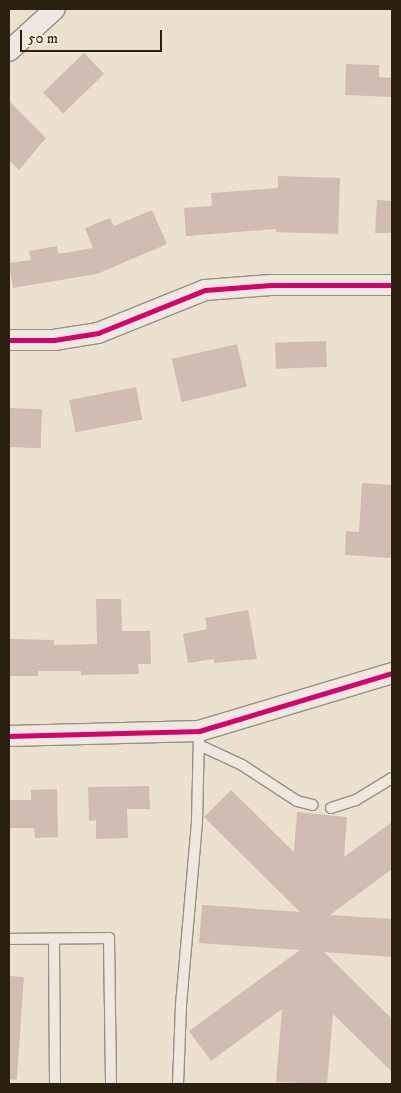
<!DOCTYPE html>
<html>
<head>
<meta charset="utf-8">
<style>
	body { margin:0 }
	#map { position:relative; width:401px; height:1093px; overflow:hidden; background:#ece0cf; font-family:"IM FELL DW Pica",serif }
	div>[style] { position:absolute }
	[style*='--x'] { left:calc(var(--x)*1px); top:calc(var(--y)*1px); width:calc(var(--w)*1px); rotate:calc(var(--a)*1deg) }
	.building>* { inset:0; background:#d1bcb3; transform-origin:0 0 }
	.roads { filter:drop-shadow(1px 0 #989084) drop-shadow(-1px 0 #989084) drop-shadow(0 1px #989084) drop-shadow(0 -1px #989084) }
	.lane>* { height:10px; margin:-5px; padding:0 5px; transform-origin:5px; border-radius:5px; background:#efe8e0 }
	.street>* { height:20px; margin:-10px; padding:0 10px; transform-origin:10px; border-radius:10px; background:#efe8e0 }
	.cycleway>* { height:5px; margin:-2.5px; padding:0 2.5px; transform-origin:2.5px; border-radius:2.5px; background:#d6006c }
	span { translate:-50% -50%; white-space:nowrap; text-align:center; line-height:1.15; -webkit-text-stroke:4.5px #fbecd7; paint-order:stroke }
	.frame { position:absolute; inset:0; border:10px solid #2b1f0f; pointer-events:none }
	.scale { position:absolute; left:20px; top:30px; width:142px; height:22px; box-sizing:border-box; border:2px solid #2b1f0f; border-top:0; padding-left:6px; font-size:15px; line-height:18px; white-space:nowrap; color:#2b1f0f; -webkit-text-stroke:4px #fbecd7; paint-order:stroke }
</style>
</head>
<body>
<div id="map">
	<div class="building">
		<i style="left:84px;top:53px;width:29px;height:57px;rotate:46deg"></i>
		<i style="clip-path:polygon(346px 64px,379px 65px,379px 77px,392px 78px,392px 97px,345px 95px)"></i>
		<i style="clip-path:polygon(9px 101px,46px 138px,19px 170px,9px 160px)"></i>
		<i style="clip-path:polygon(278px 176px,340px 178px,338px 234px,276px 232px,276px 229px,186px 236px,184px 208px,212px 206px,211px 193px,278px 188px)"></i>
		<i style="clip-path:polygon(377px 200px,392px 201px,392px 233px,375px 233px)"></i>
		<i style="clip-path:polygon(152px 210px,167px 244px,97px 274px,13px 288px,9px 263px,31px 260px,29px 251px,57px 246px,58px 254px,93px 248px,85px 228px,110px 218px,114px 226px)"></i>
		<i style="left:326px;top:341px;width:26px;height:51px;rotate:88deg"></i>
		<i style="left:237px;top:344px;width:44px;height:67px;rotate:77deg"></i>
		<i style="left:136px;top:387px;width:33px;height:68px;rotate:79deg"></i>
		<i style="left:9px;top:408px;width:33px;height:39px;rotate:2deg"></i>
		<i style="clip-path:polygon(362px 483px,392px 485px,392px 558px,345px 555px,346px 531px,359px 532px)"></i>
		<i style="clip-path:polygon(96px 599px,121px 599px,122px 631px,150px 631px,151px 664px,138px 664px,139px 674px,81px 675px,81px 671px,38px 671px,38px 676px,9px 676px,9px 639px,54px 640px,54px 645px,97px 644px)"></i>
		<i style="clip-path:polygon(248px 610px,257px 659px,214px 663px,214px 659px,188px 663px,183px 634px,207px 629px,205px 618px)"></i>
		<i style="clip-path:polygon(149px 786px,150px 809px,127px 809px,128px 838px,96px 839px,96px 820px,89px 821px,88px 787px)"></i>
		<i style="clip-path:polygon(57px 789px,58px 837px,35px 838px,34px 828px,9px 828px,9px 800px,31px 800px,31px 790px)"></i>
		<i style="clip-path:polygon(231px 790px,294px 852px,297px 812px,347px 817px,344px 857px,392px 822px,392px 869px,330px 915px,392px 919px,392px 957px,324px 952px,392px 1019px,392px 1072px,333px 1014px,327px 1084px,276px 1082px,282px 1009px,211px 1061px,189px 1031px,300px 950px,199px 943px,202px 905px,300px 912px,204px 817px)"></i>
		<i style="left:9px;top:976px;width:15px;height:103px;rotate:4deg"></i>
	</div>
	<div class="roads">
		<div class="lane">
			<i style="--x:199;--y:745;--w:47;--a:24.9"></i>
			<i style="--x:242;--y:765;--w:66;--a:33.2"></i>
			<i style="--x:297;--y:801;--w:16;--a:14"></i>
			<i style="--x:331;--y:808;--w:26;--a:-18"></i>
			<i style="--x:356;--y:800;--w:42;--a:-31.4"></i>
			<i style="--x:9;--y:939;--w:100;--a:-0.6"></i>
			<i style="--x:109;--y:938;--w:146;--a:89.2"></i>
			<i style="--x:54;--y:939;--w:145;--a:89.6"></i>
			<i style="--x:178;--y:1084;--w:79;--a:-87.8"></i>
			<i style="--x:181;--y:1005;--w:184;--a:-85"></i>
			<i style="--x:197;--y:822;--w:91;--a:-88.7"></i>
		</div>
		<div class="street">
			<i style="--x:9;--y:51;--w:62;--a:-42.4"></i>
			<i style="--x:9;--y:340;--w:45;--a:0"></i>
			<i style="--x:54;--y:340;--w:45;--a:-9"></i>
			<i style="--x:98;--y:333;--w:115;--a:-21.9"></i>
			<i style="--x:205;--y:290;--w:66;--a:-4.3"></i>
			<i style="--x:271;--y:285;--w:121;--a:0"></i>
			<i style="--x:9;--y:736;--w:190;--a:-1.5"></i>
			<i style="--x:199;--y:731;--w:202;--a:-16.7"></i>
		</div>
	</div>
	<div class="cycleway">
		<i style="--x:9;--y:340;--w:45;--a:0"></i>
		<i style="--x:54;--y:340;--w:45;--a:-9"></i>
		<i style="--x:98;--y:333;--w:115;--a:-21.9"></i>
		<i style="--x:205;--y:290;--w:66;--a:-4.3"></i>
		<i style="--x:271;--y:285;--w:121;--a:0"></i>
		<i style="--x:9;--y:736;--w:190;--a:-1.5"></i>
		<i style="--x:199;--y:731;--w:202;--a:-16.7"></i>
	</div>
	<div class="frame"></div>
	<div class="scale">50 m</div>
</div>
</body>
</html>
